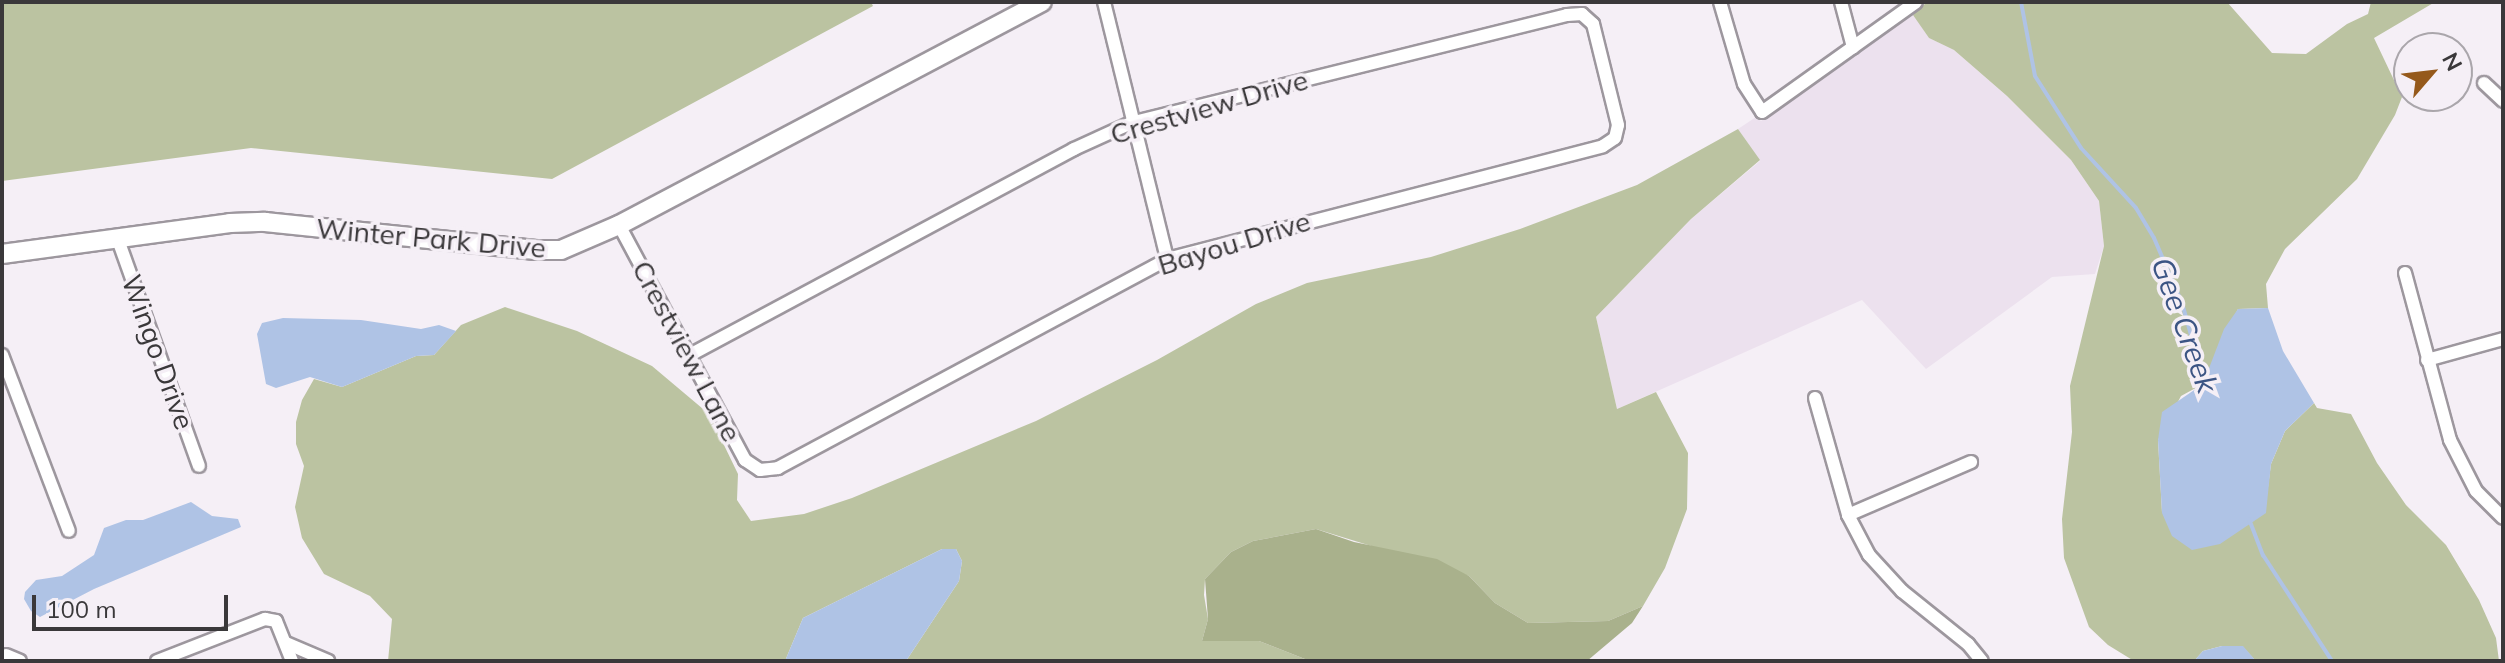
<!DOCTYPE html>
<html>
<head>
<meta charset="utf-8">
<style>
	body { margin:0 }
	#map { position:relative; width:2505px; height:663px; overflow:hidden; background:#f5eff6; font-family:Mulish,sans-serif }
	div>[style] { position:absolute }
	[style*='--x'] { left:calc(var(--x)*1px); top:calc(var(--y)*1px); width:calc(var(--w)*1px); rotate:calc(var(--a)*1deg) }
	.built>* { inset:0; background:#ece1ee }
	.green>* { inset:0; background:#bbc3a1 }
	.forest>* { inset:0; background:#a9b18c }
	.water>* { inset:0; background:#afc3e5 }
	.stream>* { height:4px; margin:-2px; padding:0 2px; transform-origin:2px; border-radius:2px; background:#afc3e5 }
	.roads { filter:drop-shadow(2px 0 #9d979e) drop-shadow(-2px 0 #9d979e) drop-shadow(0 2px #9d979e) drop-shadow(0 -2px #9d979e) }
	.street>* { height:12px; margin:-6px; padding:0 6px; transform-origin:6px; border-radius:6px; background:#fff }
	.secondary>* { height:18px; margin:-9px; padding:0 9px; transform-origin:9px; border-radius:9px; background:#fff }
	span { translate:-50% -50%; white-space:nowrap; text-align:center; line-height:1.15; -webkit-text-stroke:7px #f5eff6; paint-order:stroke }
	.street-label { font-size:28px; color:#3a383a }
	.water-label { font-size:30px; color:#3c5584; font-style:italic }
	.frame { position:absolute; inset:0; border:4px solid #3a383a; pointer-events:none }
	.north { position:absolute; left:2393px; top:32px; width:80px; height:80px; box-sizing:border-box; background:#f5eff6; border:2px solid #aaa6ab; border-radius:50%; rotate:62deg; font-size:22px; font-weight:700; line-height:32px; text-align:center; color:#3a383a }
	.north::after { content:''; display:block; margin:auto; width:28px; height:36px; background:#95591b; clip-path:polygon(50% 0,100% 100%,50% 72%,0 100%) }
	.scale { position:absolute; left:32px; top:595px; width:196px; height:36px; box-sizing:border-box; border:4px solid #3a383a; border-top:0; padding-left:10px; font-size:24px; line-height:28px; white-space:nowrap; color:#3a383a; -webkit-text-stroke:6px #f5eff6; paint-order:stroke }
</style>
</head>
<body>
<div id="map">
	<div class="built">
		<i style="clip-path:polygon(1926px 3px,1914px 15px,1929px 38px,1954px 50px,2007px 96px,2071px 160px,2099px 201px,2104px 246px,2095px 274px,2052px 277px,1926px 369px,1862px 300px,1617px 409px,1596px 317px,1691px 219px,1760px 161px,1738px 129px,1756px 117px,1761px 121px)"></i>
	</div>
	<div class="green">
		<i style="clip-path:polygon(2px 2px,871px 2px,873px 6px,552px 179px,251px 148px,2px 181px)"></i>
		<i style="clip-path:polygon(1927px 2px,2227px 2px,2272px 53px,2306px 54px,2347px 24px,2368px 14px,2371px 2px,2435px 2px,2374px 38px,2402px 97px,2395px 115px,2357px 179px,2285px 249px,2266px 284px,2268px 308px,2238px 309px,2203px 384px,2181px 396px,2158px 440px,2162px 512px,2268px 487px,2271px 464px,2285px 431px,2314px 403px,2317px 408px,2351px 414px,2377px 463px,2406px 505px,2446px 545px,2479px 600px,2496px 638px,2499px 661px,2256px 661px,2242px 646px,2222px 646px,2203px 651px,2194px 661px,2134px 661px,2108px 645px,2089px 627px,2064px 558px,2062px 519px,2072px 432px,2070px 386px,2104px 246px,2099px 201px,2071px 160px,2007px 96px,1954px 50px,1929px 38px,1913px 15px)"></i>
		<i style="clip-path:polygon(1738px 129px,1760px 160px,1691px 219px,1596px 317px,1617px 409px,1656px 392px,1688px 453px,1687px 509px,1665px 568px,1643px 606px,1608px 621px,1528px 623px,1495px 603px,1469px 576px,1316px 529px,1253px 541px,1231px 552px,1205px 579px,1204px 595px,1208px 619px,1202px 641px,1259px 641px,1310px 661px,906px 661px,959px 581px,962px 561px,956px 549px,942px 549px,803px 618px,785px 661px,388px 661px,392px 619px,370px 596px,324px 574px,302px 538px,295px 507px,304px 466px,296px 444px,296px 422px,302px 400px,314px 379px,342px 387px,416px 356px,434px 355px,461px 325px,505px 307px,577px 331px,652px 366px,709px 414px,738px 474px,737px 500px,751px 521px,804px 514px,852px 498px,1036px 421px,1157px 360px,1256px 304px,1307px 283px,1431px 257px,1520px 229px,1637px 185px)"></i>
	</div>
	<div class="forest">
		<i style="clip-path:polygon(1316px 529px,1354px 542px,1437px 559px,1469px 576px,1495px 603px,1528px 623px,1608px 621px,1643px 606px,1632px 623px,1587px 661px,1310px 661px,1259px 641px,1202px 641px,1208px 619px,1205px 579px,1231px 552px,1253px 541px)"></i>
	</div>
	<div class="water">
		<i style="clip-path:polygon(2268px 308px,2283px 351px,2314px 403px,2285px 431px,2271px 464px,2266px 513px,2220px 544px,2192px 550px,2172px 536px,2162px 513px,2158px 440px,2162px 412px,2203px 384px,2224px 329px,2238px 309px)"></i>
		<i style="clip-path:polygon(283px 318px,361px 320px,421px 329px,439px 325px,456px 331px,434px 355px,416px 356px,342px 387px,310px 377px,276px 388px,266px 384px,257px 334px,262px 323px)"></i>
		<i style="clip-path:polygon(191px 502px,212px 516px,238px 519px,241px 527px,94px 589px,40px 617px,31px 611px,24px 599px,25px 592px,36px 580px,62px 576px,94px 555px,104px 528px,126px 520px,143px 520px)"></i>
		<i style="clip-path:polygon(942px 549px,956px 549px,962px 561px,959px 581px,906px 661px,785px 661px,803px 618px)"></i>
		<i style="clip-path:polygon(2222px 646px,2243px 646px,2256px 661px,2194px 661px,2203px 651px)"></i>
	</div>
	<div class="stream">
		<i style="--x:2021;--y:2;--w:75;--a:79.3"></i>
		<i style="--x:2035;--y:76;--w:85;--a:57.4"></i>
		<i style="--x:2081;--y:148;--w:81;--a:47.5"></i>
		<i style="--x:2136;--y:208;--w:35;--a:59"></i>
		<i style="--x:2154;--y:238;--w:71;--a:66.7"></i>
		<i style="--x:2182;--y:303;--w:85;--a:74.3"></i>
		<i style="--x:2249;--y:519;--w:39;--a:69"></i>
		<i style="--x:2263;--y:555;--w:126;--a:56.9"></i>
	</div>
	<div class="roads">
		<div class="street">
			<i style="--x:1104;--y:2;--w:265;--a:76.2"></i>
			<i style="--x:1720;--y:2;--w:85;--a:73.7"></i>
			<i style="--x:1744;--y:84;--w:33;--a:57"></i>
			<i style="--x:1762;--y:112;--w:189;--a:-35.5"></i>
			<i style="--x:1841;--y:2;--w:47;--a:75.1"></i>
			<i style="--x:2484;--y:83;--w:26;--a:43"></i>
			<i style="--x:619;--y:225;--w:267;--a:61.8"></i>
			<i style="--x:745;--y:460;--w:18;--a:34"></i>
			<i style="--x:760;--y:470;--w:18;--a:-6"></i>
			<i style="--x:778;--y:468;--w:442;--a:-28.2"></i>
			<i style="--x:1167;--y:259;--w:450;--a:-14.5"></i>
			<i style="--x:1603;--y:146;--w:14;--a:-34"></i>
			<i style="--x:1615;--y:138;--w:13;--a:-77"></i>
			<i style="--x:1618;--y:125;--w:104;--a:-103.9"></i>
			<i style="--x:1593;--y:24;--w:15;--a:-138"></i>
			<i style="--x:1582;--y:14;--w:15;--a:176"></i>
			<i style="--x:1567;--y:15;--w:449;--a:166.1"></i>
			<i style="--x:1131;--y:123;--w:63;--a:155.5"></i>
			<i style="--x:1074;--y:149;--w:436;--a:151.8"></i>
			<i style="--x:117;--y:237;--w:243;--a:70.3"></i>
			<i style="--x:2405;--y:273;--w:173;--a:74.9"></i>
			<i style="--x:2450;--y:440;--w:57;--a:63"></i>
			<i style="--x:2476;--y:491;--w:38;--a:45"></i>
			<i style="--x:2;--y:355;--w:188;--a:69.2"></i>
			<i style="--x:2427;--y:360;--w:79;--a:-15.4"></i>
			<i style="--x:1815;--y:398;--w:122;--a:74.2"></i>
			<i style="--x:1848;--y:515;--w:45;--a:62.3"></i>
			<i style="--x:1869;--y:555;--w:49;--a:47.5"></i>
			<i style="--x:1902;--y:591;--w:85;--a:38.8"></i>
			<i style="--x:1968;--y:644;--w:22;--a:51"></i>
			<i style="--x:1848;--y:515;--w:134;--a:-23.3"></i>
			<i style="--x:286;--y:643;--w:46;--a:23.2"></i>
			<i style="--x:6;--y:655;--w:15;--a:23"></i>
			<i style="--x:157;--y:661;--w:116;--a:-21.3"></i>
			<i style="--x:265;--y:619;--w:11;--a:10"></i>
			<i style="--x:276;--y:621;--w:43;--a:68.2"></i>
		</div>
		<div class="secondary">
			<i style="--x:2;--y:254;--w:230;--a:-7.7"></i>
			<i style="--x:230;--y:223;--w:35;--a:-2"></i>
			<i style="--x:265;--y:222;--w:272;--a:5.9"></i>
			<i style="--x:536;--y:250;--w:25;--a:0"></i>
			<i style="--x:561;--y:250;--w:63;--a:-23.3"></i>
			<i style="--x:619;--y:225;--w:478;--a:-27.8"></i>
		</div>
	</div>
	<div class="street-label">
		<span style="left:1209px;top:107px;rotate:-16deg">Crestview Drive</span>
		<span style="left:431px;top:238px;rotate:5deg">Winter Park Drive</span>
		<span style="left:1234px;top:243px;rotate:-17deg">Bayou Drive</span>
		<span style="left:687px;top:351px;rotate:62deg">Crestview Lane</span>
		<span style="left:158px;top:352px;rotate:70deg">Wingo Drive</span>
	</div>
	<div class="water-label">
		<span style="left:2185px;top:325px;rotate:70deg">Gee Creek</span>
	</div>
	<div class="frame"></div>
	<div class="north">N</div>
	<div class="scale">100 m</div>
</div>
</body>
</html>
